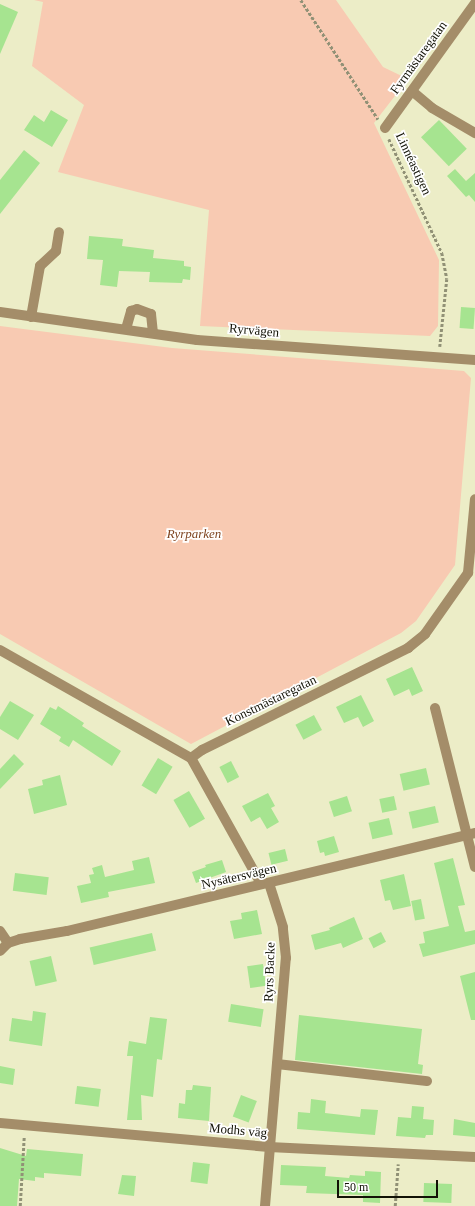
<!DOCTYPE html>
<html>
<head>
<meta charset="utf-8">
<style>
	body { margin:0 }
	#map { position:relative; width:475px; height:1206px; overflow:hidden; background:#ecedc7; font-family:Georgia,serif }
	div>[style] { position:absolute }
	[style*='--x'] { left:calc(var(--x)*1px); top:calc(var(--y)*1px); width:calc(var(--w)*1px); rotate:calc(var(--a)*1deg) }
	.green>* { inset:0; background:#f8cab2 }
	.building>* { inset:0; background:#a6e490; transform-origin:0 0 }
	.path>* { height:2.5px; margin-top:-1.25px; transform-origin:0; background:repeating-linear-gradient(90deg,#919176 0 3px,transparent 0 5px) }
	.minor>* { height:10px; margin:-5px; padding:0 5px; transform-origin:5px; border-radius:5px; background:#a48d69 }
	span { translate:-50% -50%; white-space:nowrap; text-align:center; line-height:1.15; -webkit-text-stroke:3.5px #fff; paint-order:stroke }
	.street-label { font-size:13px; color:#121206 }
	.park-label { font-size:13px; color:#7f4420; font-style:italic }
	.scale { position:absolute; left:337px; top:1180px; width:101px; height:18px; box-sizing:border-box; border:2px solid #121206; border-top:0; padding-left:5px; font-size:12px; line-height:14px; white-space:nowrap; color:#121206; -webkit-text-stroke:3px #fff; paint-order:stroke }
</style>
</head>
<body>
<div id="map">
	<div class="green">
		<i style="clip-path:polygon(34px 0,336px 0,383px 67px,408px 79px,374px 123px,439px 260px,438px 326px,430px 336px,200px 326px,209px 210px,58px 172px,84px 105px,32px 66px,43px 2px)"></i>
		<i style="clip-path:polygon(0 326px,172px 348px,464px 371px,471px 378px,455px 565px,416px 621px,401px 633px,191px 744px,0 634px)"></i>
	</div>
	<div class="building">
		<i style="clip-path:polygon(0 4px,18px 12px,0 54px)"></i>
		<i style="clip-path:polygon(51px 110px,68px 120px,52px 147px,24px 130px,34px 115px,44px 122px)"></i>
		<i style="left:439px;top:120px;width:40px;height:25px;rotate:46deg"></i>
		<i style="clip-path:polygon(24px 150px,40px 163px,0 214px,0 180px)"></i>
		<i style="clip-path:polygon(455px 169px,466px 181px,475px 173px,475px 202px,469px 195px,466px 197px,447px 176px)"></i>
		<i style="clip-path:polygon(89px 236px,123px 239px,122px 246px,154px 250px,153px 258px,184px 261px,184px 266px,191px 267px,190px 280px,183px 279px,182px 283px,149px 282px,150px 272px,119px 271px,117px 287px,100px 285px,103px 260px,87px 259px)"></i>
		<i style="left:461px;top:307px;width:14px;height:21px;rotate:4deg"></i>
		<i style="clip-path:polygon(412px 667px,423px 691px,412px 696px,409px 689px,394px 696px,386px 679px)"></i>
		<i style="clip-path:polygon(361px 695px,374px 721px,363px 727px,358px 717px,344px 723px,336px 707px)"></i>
		<i style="clip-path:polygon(10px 701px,34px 715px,18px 740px,0 729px,0 717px)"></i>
		<i style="clip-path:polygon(58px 706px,84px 723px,82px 726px,121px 751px,112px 766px,73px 740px,69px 747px,59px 741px,61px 737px,40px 724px,50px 707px,56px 710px)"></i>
		<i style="left:314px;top:715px;width:17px;height:21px;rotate:62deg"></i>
		<i style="clip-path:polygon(14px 754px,24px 764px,0 789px,0 769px)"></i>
		<i style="left:158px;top:758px;width:17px;height:32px;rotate:31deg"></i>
		<i style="left:231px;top:761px;width:18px;height:13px;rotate:63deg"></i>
		<i style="left:426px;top:768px;width:17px;height:27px;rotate:77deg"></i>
		<i style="clip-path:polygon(60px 775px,67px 805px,34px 814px,28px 789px,43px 785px,42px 780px)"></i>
		<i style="left:189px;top:791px;width:32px;height:18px;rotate:60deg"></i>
		<i style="clip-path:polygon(268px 793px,275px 806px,271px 808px,279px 822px,267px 829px,260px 817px,251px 822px,242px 806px)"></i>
		<i style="left:347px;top:796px;width:16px;height:19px;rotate:72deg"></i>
		<i style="left:394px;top:796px;width:14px;height:15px;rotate:78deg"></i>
		<i style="left:435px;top:806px;width:17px;height:27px;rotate:77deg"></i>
		<i style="left:389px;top:818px;width:17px;height:21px;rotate:77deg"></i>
		<i style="clip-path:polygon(334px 836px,339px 852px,325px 856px,324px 852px,320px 853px,317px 841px)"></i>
		<i style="left:285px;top:849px;width:12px;height:17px;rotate:76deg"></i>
		<i style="clip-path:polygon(149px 857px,155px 883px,108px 892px,109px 897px,81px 903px,77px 886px,91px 883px,89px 875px,94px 874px,92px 868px,102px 865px,105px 877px,134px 870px,132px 861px)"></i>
		<i style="clip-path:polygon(453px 858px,465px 905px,458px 906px,465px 932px,475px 930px,475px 944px,423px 957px,419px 944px,425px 943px,423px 932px,449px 926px,434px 863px)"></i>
		<i style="clip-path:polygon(222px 860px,226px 872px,196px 883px,192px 872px,206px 867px,205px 865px)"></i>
		<i style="left:15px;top:873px;width:34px;height:18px;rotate:7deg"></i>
		<i style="clip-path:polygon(404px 874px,411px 906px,393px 910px,390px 900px,385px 901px,380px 880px)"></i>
		<i style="left:421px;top:899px;width:20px;height:10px;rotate:79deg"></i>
		<i style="clip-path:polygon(257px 910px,262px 934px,234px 939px,230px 921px,242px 919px,241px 913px)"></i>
		<i style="clip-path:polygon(354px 917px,363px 939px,343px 948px,341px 943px,315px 950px,311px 935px,330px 930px,329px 928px)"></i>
		<i style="left:381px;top:932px;width:11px;height:14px;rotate:63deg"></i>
		<i style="left:152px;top:933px;width:18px;height:64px;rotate:77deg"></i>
		<i style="left:51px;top:956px;width:26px;height:22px;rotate:77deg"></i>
		<i style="left:263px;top:964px;width:22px;height:16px;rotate:82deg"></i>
		<i style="clip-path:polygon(475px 972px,475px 1020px,471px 1020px,460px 976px)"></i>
		<i style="left:231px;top:1004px;width:33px;height:18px;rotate:9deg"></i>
		<i style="clip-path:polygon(33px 1011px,46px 1013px,42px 1046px,9px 1041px,12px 1018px,32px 1021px)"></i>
		<i style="clip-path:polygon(299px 1015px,422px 1029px,418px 1064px,423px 1065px,422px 1074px,295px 1060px)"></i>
		<i style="clip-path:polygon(150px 1017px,167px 1019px,162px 1060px,157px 1059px,153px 1097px,141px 1095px,142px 1120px,127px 1120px,133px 1056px,127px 1056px,129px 1041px,146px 1044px)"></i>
		<i style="clip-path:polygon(0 1066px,15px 1069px,13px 1085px,0 1083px)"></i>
		<i style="clip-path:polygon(193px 1085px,211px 1087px,209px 1121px,178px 1118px,179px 1103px,185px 1104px,186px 1090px,192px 1090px)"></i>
		<i style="left:77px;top:1086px;width:24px;height:18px;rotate:7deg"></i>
		<i style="left:241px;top:1095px;width:17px;height:23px;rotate:21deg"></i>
		<i style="clip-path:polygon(311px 1099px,326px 1101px,325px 1113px,360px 1117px,361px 1109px,378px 1110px,375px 1135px,297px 1129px,298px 1112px,310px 1113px)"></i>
		<i style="clip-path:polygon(412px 1106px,424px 1107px,423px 1119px,434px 1120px,433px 1135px,426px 1135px,425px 1138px,396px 1136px,398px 1117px,411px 1118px)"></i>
		<i style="clip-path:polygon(454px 1119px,475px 1123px,475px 1137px,453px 1135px)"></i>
		<i style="clip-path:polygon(0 1148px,26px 1156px,27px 1149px,83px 1154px,81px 1176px,44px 1173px,44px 1178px,35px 1177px,35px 1181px,19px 1179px,17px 1206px,0 1206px)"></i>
		<i style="left:193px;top:1162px;width:17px;height:20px;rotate:7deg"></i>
		<i style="clip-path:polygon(281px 1165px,326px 1167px,325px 1176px,349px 1178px,350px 1175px,365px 1176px,365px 1171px,381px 1172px,380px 1203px,363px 1202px,363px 1195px,306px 1193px,307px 1186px,280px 1185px)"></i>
		<i style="clip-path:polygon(122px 1175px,136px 1176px,134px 1196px,118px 1194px)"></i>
		<i style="left:424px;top:1183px;width:28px;height:19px;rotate:2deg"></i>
	</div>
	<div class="path">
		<i style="--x:301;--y:0;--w:142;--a:57.1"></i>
		<i style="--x:389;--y:139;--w:126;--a:65.1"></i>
		<i style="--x:442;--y:253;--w:26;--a:79"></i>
		<i style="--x:447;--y:279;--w:68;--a:95.9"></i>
		<i style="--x:20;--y:1206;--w:69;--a:-86.7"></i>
		<i style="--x:395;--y:1206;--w:42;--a:-85.9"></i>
	</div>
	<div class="minor">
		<i style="--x:412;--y:91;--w:26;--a:40"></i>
		<i style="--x:432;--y:108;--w:50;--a:30.2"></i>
		<i style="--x:385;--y:128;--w:154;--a:-54.2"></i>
		<i style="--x:0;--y:312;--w:199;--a:8.1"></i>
		<i style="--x:197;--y:340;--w:279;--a:4.1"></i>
		<i style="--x:31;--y:317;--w:52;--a:-80"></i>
		<i style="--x:40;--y:266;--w:22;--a:-43"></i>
		<i style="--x:56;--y:251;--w:19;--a:-81"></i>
		<i style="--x:126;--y:329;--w:19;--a:-74"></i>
		<i style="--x:131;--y:311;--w:6;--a:-18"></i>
		<i style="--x:137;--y:309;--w:15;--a:20"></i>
		<i style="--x:151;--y:314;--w:18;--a:84"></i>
		<i style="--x:0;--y:650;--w:219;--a:29.5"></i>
		<i style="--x:191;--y:758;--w:144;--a:60.9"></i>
		<i style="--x:435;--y:708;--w:164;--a:75.9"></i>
		<i style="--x:191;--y:758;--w:14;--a:-36"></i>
		<i style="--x:202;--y:750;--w:230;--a:-26.3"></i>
		<i style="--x:408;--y:648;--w:22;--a:-39"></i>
		<i style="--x:425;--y:634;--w:75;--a:-54.8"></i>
		<i style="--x:468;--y:573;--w:74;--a:-84.6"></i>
		<i style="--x:0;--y:931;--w:14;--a:56"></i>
		<i style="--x:0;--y:951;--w:11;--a:-45"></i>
		<i style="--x:8;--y:943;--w:13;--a:-18"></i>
		<i style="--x:20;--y:939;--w:48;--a:-9.7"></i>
		<i style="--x:67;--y:931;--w:420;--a:-13.5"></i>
		<i style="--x:277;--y:1064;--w:151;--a:6.5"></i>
		<i style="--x:0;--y:1123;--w:270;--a:5.1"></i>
		<i style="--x:269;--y:1147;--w:206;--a:2.8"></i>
		<i style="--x:265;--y:1206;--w:249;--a:-85.2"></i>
		<i style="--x:286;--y:958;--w:31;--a:-96"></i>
		<i style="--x:283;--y:927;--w:46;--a:-107.7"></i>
	</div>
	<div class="street-label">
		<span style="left:419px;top:58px;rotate:-54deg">Fyrmästaregatan</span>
		<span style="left:413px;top:164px;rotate:65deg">Linnéastigen</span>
		<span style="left:254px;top:331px;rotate:5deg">Ryrvägen</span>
		<span style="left:271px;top:701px;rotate:-26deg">Konstmästaregatan</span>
		<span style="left:239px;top:877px;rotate:-13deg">Nysätersvägen</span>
		<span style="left:270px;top:972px;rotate:-88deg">Ryrs Backe</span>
		<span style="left:238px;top:1131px;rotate:5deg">Modhs väg</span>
	</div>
	<div class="park-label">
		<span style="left:194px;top:534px">Ryrparken</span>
	</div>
	<div class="scale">50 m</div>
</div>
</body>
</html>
